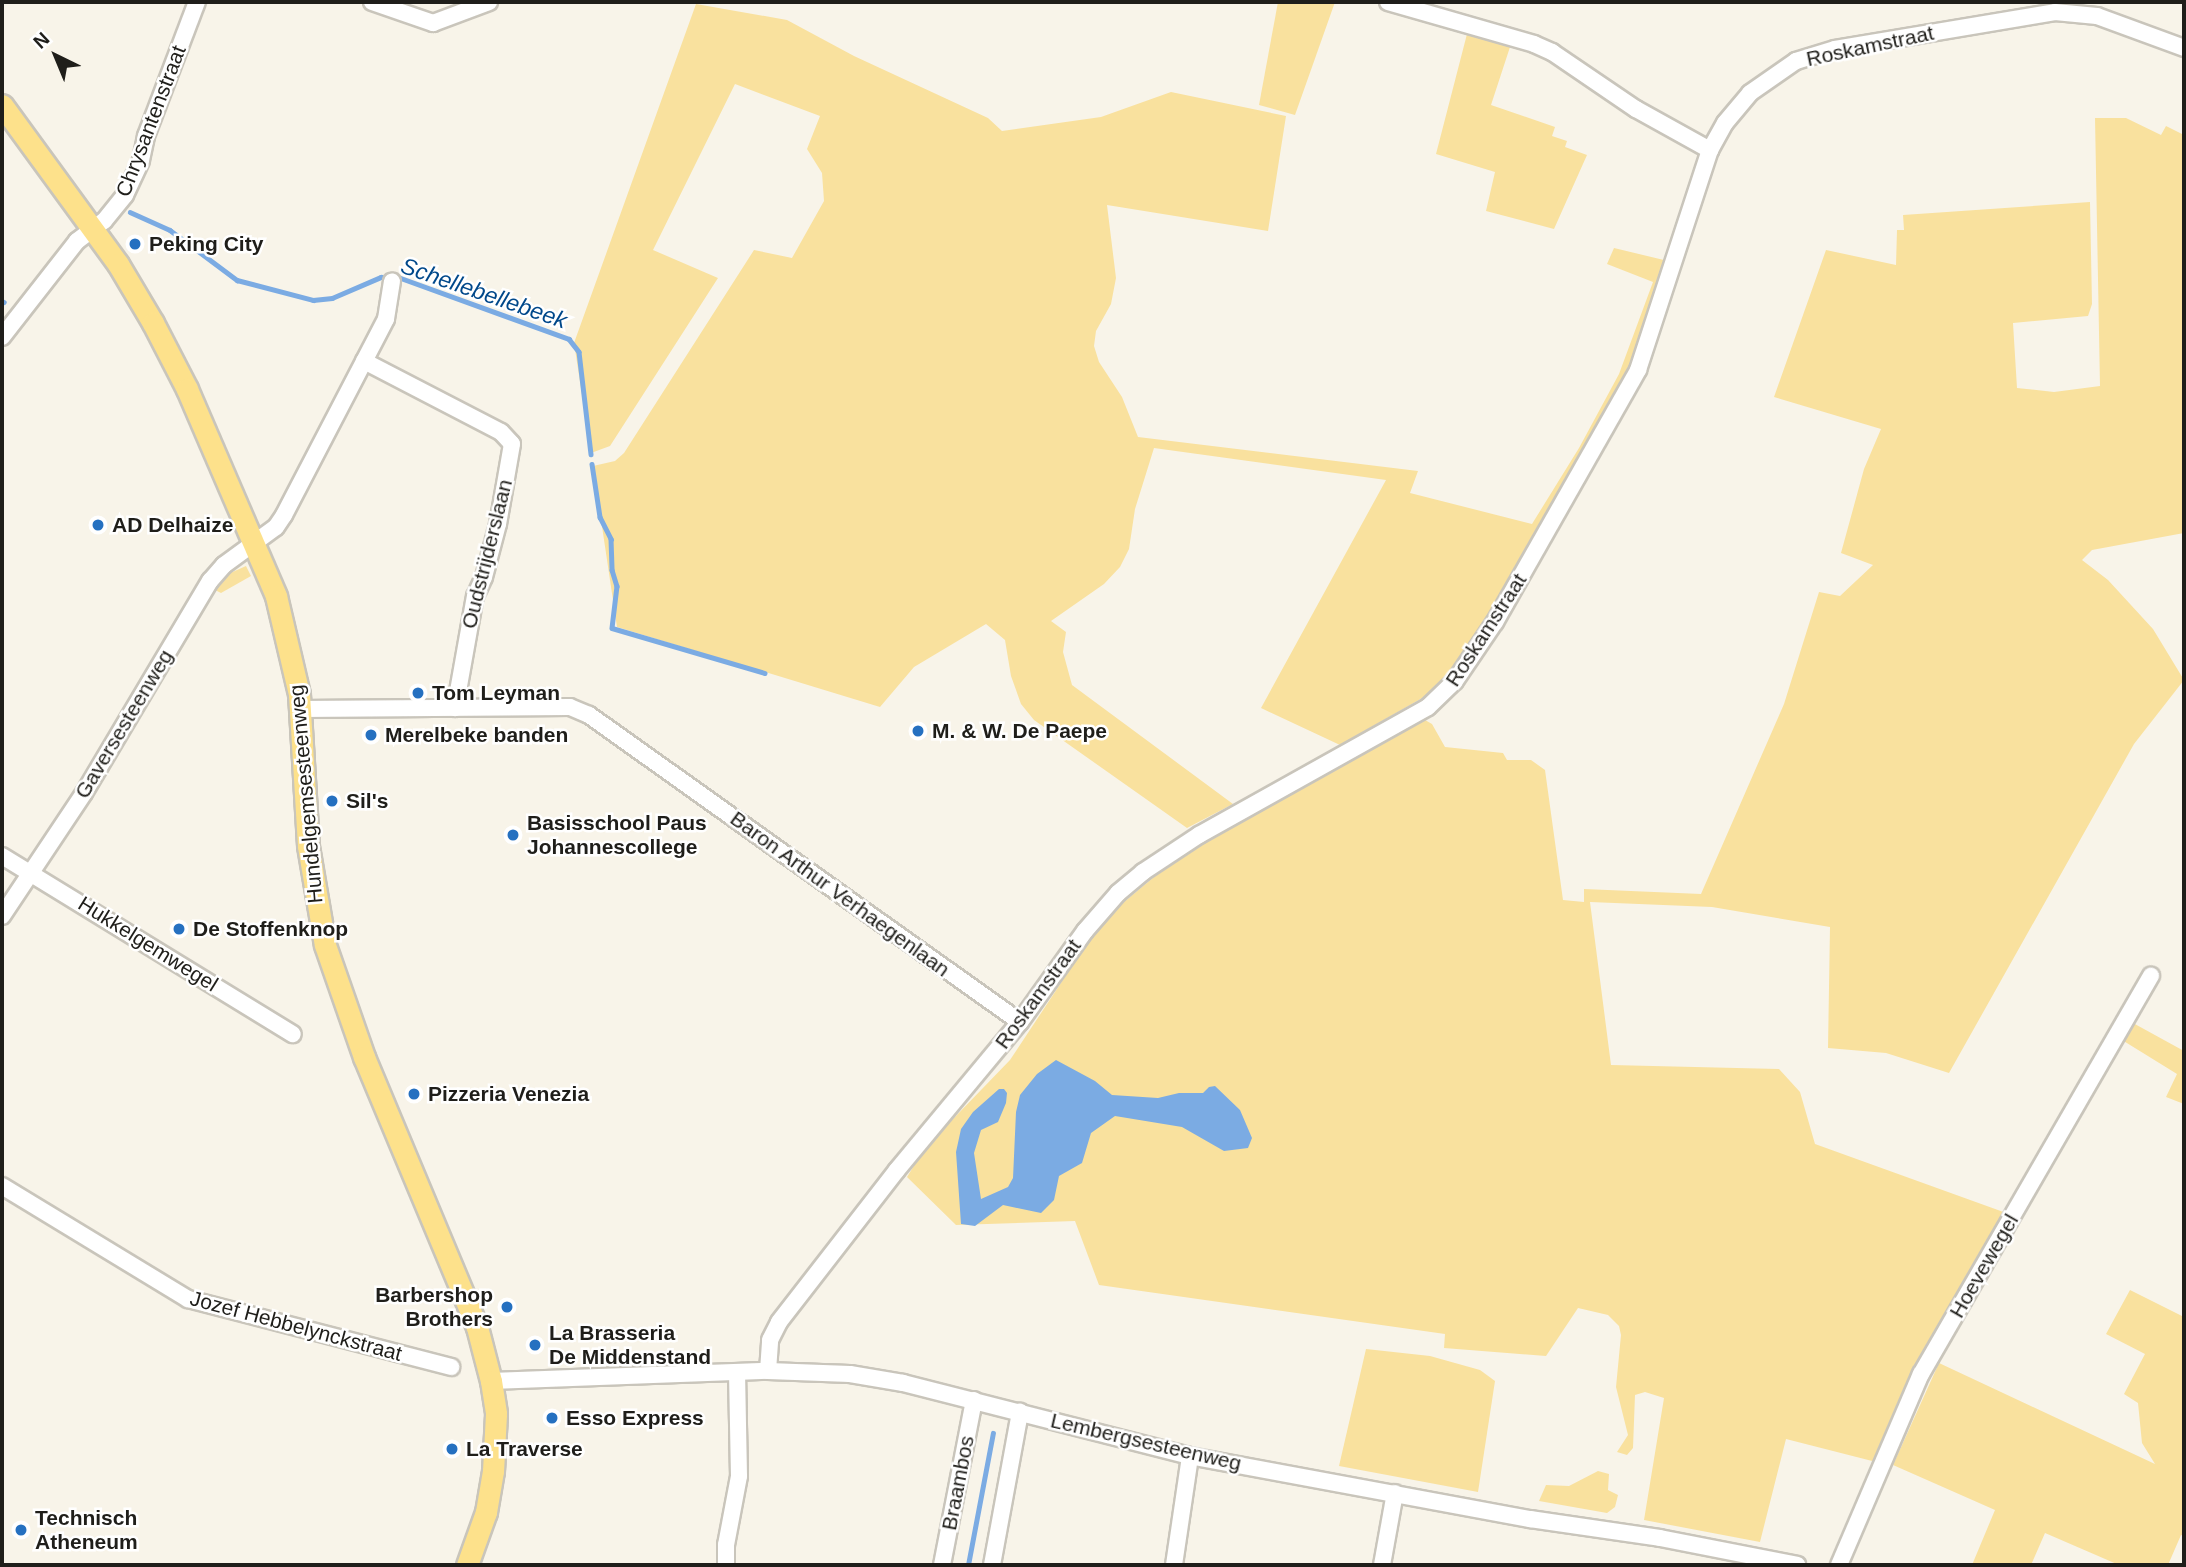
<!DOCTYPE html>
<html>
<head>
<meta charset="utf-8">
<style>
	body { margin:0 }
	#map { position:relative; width:2186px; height:1567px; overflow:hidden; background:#f8f4e9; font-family:Arial,sans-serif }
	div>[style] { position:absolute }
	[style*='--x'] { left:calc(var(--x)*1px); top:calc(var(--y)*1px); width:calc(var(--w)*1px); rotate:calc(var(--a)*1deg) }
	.green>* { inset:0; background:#f9e19e }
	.water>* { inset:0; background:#7babe3 }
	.stream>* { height:4.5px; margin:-2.25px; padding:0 2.25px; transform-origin:2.25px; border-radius:2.25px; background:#7babe3 }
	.roads { filter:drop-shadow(2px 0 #c9c5bb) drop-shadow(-2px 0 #c9c5bb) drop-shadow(0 2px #c9c5bb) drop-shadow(0 -2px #c9c5bb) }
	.minor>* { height:16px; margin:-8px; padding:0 8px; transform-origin:8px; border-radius:8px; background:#fff }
	.major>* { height:21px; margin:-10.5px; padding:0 10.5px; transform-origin:10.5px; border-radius:10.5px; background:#fde18b }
	.dots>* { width:19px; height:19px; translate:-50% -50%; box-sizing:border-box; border:4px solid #fff; border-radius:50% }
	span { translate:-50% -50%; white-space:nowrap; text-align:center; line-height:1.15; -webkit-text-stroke:5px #fff; paint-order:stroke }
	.street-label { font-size:21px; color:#1f1e1a }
	.poi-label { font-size:21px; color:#1f1e1a; font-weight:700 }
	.left { translate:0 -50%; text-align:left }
	.right { translate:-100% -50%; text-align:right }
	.water-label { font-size:23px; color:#00488a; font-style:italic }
	.frame { position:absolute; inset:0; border:4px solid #1f1e1a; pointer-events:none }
	.north { position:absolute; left:21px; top:21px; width:70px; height:70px; -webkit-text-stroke:5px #fff; paint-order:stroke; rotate:317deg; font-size:19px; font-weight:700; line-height:28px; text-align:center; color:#1f1e1a }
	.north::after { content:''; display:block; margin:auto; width:24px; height:32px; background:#1f1e1a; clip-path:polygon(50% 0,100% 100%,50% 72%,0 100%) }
</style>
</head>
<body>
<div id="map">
	<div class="green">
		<i style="clip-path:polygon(1278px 2px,1335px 2px,1295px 115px,1259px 105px)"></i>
		<i style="clip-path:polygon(696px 4px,787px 20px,854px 56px,988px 118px,1002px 131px,1101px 117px,1171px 92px,1286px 116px,1268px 231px,1107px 205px,1116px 278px,1111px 304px,1096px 331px,1094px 346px,1099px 362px,1122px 397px,1138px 437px,1418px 471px,1410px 493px,1532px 524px,1579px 448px,1619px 374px,1653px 282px,1607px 264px,1614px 248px,1668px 261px,1628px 379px,1547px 521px,1450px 677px,1438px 689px,1340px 745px,1261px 708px,1386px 480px,1154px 448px,1135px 509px,1129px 549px,1120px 567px,1104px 584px,1051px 621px,1066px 632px,1063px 652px,1072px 685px,1233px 804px,1187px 828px,1034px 720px,1021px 704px,1011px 676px,1005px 640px,986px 624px,914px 667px,880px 707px,617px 627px,593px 466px,615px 461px,624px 453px,754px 250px,792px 258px,824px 201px,822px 173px,807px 149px,820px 116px,735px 84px,653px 250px,718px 278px,610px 446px,591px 453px,574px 343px)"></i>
		<i style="clip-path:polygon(1467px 34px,1510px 47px,1491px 105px,1555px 127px,1552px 136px,1567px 141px,1565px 147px,1587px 155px,1554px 229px,1486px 211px,1495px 172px,1436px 154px)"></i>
		<i style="clip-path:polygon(2095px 118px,2126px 118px,2161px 135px,2166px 126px,2184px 135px,2184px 533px,2092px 550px,2082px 560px,2108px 580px,2153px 629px,2184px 680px,2134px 744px,1949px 1073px,1886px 1053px,1828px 1048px,1830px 927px,1712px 907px,1590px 902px,1611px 1065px,1779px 1069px,1800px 1092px,1815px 1144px,2009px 1214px,1880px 1463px,1786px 1439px,1760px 1542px,1644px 1520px,1664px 1398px,1645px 1392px,1635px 1395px,1633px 1448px,1627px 1455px,1617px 1452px,1628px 1435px,1616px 1387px,1621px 1335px,1619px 1326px,1608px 1315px,1578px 1308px,1546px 1356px,1444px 1348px,1445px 1334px,1099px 1285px,1075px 1221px,956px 1225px,907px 1177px,925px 1148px,1010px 1060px,1090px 939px,1124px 902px,1166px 867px,1209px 840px,1410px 726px,1425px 720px,1432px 724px,1445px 747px,1503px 753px,1507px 760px,1531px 760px,1545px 770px,1563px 900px,1584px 902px,1584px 889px,1701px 894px,1784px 704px,1819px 592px,1840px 596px,1873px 565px,1841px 553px,1864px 469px,1881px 429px,1774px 397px,1826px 250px,1896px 265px,1897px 230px,1904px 230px,1903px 215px,2090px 202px,2092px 304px,2088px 316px,2013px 323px,2017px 388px,2054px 392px,2100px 386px)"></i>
		<i style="clip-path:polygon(246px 566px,251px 576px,221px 593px,215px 590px,228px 574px)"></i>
		<i style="clip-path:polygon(2133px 1023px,2184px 1051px,2184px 1104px,2166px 1097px,2177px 1074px,2122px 1040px)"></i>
		<i style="clip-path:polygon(2130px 1290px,2184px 1317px,2184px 1536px,2181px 1535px,2168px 1565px,2119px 1565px,2045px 1533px,2031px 1565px,1972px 1565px,1995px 1510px,1893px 1465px,1939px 1363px,2155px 1464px,2142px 1443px,2138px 1403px,2124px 1394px,2145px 1354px,2106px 1334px)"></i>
		<i style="clip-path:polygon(1366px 1349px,1430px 1356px,1480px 1370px,1495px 1381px,1478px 1492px,1339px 1466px)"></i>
		<i style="clip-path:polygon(1598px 1471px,1609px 1474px,1608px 1490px,1618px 1495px,1615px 1507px,1607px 1513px,1539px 1501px,1546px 1485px,1569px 1486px)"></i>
	</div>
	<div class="water">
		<i style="clip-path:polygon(1056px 1060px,1095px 1081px,1112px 1095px,1158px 1098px,1179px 1093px,1203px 1093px,1209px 1087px,1215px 1086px,1240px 1110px,1252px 1138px,1248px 1148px,1224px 1151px,1182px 1127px,1115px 1116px,1091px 1133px,1082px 1163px,1059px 1176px,1054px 1200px,1041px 1213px,1003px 1205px,975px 1226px,961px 1224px,956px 1152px,961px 1129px,973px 1112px,999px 1089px,1004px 1089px,1007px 1093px,1006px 1103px,998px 1122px,981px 1130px,974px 1153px,981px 1199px,1008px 1187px,1013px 1178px,1016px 1112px,1020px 1095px,1037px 1074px)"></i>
	</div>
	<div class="stream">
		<i style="--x:130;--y:212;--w:44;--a:24.2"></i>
		<i style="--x:170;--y:230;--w:84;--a:36.7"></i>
		<i style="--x:237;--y:280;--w:79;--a:14.7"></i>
		<i style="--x:313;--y:300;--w:19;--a:-6"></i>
		<i style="--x:332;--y:298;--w:53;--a:-23.2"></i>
		<i style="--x:381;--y:277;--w:17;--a:0"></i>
		<i style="--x:398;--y:277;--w:182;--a:19.9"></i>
		<i style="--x:569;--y:339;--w:16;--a:52"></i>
		<i style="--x:579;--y:352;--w:103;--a:83.3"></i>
		<i style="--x:2;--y:301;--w:2;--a:27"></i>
		<i style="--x:592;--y:464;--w:54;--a:81.4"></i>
		<i style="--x:600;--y:517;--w:25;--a:63"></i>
		<i style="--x:611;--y:539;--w:31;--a:88"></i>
		<i style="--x:612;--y:570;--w:17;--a:73"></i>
		<i style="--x:617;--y:586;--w:42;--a:96.8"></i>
		<i style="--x:612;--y:628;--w:159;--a:16.4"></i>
		<i style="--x:968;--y:1565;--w:134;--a:-79.3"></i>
	</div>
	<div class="roads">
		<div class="minor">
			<i style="--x:372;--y:2;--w:65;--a:19"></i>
			<i style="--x:433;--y:23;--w:60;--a:-20.6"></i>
			<i style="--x:1388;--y:2;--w:152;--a:16"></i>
			<i style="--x:1534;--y:44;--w:20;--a:24"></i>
			<i style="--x:1552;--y:52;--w:102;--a:34.2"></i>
			<i style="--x:1636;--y:109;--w:85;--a:29"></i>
			<i style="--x:2;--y:337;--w:122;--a:-52"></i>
			<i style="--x:77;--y:241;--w:34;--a:-37"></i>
			<i style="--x:104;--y:221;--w:33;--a:-51"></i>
			<i style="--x:125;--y:195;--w:38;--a:-65"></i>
			<i style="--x:141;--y:160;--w:25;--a:-78"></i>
			<i style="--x:146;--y:136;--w:143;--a:-69.2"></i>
			<i style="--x:364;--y:361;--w:154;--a:27.4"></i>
			<i style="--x:501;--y:432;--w:16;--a:47"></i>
			<i style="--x:512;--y:444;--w:81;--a:99.9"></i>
			<i style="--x:498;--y:524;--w:55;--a:104.8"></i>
			<i style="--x:484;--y:577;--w:21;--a:115"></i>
			<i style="--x:475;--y:596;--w:114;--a:100.1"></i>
			<i style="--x:300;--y:709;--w:270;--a:-0.4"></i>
			<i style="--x:570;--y:707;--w:21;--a:23"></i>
			<i style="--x:589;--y:715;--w:529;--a:35.46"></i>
			<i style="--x:2;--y:856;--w:341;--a:31.5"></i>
			<i style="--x:2;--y:916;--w:148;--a:-56.3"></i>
			<i style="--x:84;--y:793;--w:247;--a:-59.3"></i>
			<i style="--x:210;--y:581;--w:21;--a:-49"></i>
			<i style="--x:224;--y:565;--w:64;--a:-36.2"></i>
			<i style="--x:276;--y:527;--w:14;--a:-56"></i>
			<i style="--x:284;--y:515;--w:221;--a:-62.5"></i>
			<i style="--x:386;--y:319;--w:38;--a:-81"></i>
			<i style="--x:2;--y:1186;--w:218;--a:31.3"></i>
			<i style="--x:188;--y:1299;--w:272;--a:14.5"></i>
			<i style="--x:768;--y:1371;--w:31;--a:-86"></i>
			<i style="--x:770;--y:1340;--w:20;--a:-63"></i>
			<i style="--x:779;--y:1322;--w:192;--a:-52.2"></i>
			<i style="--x:897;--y:1170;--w:192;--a:-50.3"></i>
			<i style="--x:1020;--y:1022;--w:112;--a:-54.5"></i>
			<i style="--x:1085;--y:931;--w:50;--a:-49"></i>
			<i style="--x:1118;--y:893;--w:33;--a:-40"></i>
			<i style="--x:1143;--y:872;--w:67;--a:-33.5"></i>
			<i style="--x:1199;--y:835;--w:262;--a:-29.2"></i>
			<i style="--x:1428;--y:707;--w:37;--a:-44"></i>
			<i style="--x:1455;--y:681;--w:71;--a:-55.9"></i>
			<i style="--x:1495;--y:622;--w:290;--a:-60.4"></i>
			<i style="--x:1638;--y:370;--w:231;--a:-71.9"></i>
			<i style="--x:1710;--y:150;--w:31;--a:-61"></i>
			<i style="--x:1725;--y:123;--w:39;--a:-50"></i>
			<i style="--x:1750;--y:93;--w:56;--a:-34.8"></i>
			<i style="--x:1796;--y:61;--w:41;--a:-17.1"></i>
			<i style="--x:1835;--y:49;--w:223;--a:-9.5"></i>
			<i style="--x:2055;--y:12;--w:42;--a:5.4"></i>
			<i style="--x:2097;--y:16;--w:93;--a:20.2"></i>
			<i style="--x:491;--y:1381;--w:277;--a:-2.1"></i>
			<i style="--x:768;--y:1371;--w:82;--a:2.1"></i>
			<i style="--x:850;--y:1374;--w:54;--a:9.6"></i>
			<i style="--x:903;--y:1383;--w:296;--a:14.3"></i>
			<i style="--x:1190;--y:1456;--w:346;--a:10.5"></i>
			<i style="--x:1530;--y:1519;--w:131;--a:8.3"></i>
			<i style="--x:1660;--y:1538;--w:140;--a:11.1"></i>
			<i style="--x:726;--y:1565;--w:20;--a:-90"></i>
			<i style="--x:726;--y:1545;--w:70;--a:-79.3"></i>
			<i style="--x:739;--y:1476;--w:104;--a:-91.1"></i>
			<i style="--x:942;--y:1565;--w:168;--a:-79"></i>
			<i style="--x:992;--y:1565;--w:156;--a:-79.6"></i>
			<i style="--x:1174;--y:1565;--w:110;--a:-81.6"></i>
			<i style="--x:1382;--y:1565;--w:73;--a:-79.8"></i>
			<i style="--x:1839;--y:1565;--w:208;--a:-66.8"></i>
			<i style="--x:1921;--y:1374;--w:460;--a:-60"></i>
		</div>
		<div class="major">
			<i style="--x:2;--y:105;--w:197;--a:53.9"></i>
			<i style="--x:118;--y:264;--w:69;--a:59.3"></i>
			<i style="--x:153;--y:323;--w:74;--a:62.7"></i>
			<i style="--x:187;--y:389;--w:225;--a:66.7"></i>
			<i style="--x:276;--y:596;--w:101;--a:76.8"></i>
			<i style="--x:299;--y:694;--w:152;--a:86.6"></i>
			<i style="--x:308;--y:846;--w:100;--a:80.3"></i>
			<i style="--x:325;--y:945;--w:119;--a:70.8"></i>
			<i style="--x:364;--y:1057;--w:293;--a:67.3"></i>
			<i style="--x:477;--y:1327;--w:56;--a:75.5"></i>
			<i style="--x:491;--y:1381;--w:33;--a:81"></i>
			<i style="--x:496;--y:1414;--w:57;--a:93"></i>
			<i style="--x:493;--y:1471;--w:42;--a:99.7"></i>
			<i style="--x:486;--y:1512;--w:56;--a:109.7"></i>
		</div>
	</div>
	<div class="dots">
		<i style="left:135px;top:244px;background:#2570c0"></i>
		<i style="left:98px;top:525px;background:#2570c0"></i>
		<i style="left:418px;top:693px;background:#2570c0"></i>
		<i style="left:918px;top:731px;background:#2570c0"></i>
		<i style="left:371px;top:735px;background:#2570c0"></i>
		<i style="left:332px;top:801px;background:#2570c0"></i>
		<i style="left:513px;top:835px;background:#2570c0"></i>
		<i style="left:179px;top:929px;background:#2570c0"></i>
		<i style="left:414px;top:1094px;background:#2570c0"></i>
		<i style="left:507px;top:1307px;background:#2570c0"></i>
		<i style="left:535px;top:1345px;background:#2570c0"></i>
		<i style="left:552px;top:1418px;background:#2570c0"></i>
		<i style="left:452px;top:1449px;background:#2570c0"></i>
		<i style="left:21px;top:1530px;background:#2570c0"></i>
	</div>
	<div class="street-label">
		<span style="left:1870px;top:46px;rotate:-12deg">Roskamstraat</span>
		<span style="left:151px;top:121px;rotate:-69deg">Chrysantenstraat</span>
		<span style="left:487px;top:554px;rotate:-76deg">Oudstrijderslaan</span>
		<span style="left:1486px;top:630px;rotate:-57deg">Roskamstraat</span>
		<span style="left:124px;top:724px;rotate:-59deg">Gaversesteenweg</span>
		<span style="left:306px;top:794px;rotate:-95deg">Hundelgemsesteenweg</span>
		<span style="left:840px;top:894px;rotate:36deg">Baron Arthur Verhaegenlaan</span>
		<span style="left:148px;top:944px;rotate:32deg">Hukkelgemwegel</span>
		<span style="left:1038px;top:994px;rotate:-54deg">Roskamstraat</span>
		<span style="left:1984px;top:1266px;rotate:-60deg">Hoevewegel</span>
		<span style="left:296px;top:1326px;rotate:15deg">Jozef Hebbelynckstraat</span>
		<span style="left:1146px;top:1442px;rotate:13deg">Lembergsesteenweg</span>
		<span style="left:958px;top:1483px;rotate:-79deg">Braambos</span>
	</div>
	<div class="poi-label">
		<span class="left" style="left:149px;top:244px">Peking City</span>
		<span class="left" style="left:112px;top:525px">AD Delhaize</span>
		<span class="left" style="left:432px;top:693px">Tom Leyman</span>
		<span class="left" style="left:932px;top:731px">M. &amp; W. De Paepe</span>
		<span class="left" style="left:385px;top:735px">Merelbeke banden</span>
		<span class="left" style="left:346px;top:801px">Sil's</span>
		<span class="left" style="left:527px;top:835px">Basisschool Paus<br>Johannescollege</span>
		<span class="left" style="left:193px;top:929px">De Stoffenknop</span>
		<span class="left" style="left:428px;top:1094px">Pizzeria Venezia</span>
		<span class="right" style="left:493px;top:1307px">Barbershop<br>Brothers</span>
		<span class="left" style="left:549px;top:1345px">La Brasseria<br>De Middenstand</span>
		<span class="left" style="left:566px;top:1418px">Esso Express</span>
		<span class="left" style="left:466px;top:1449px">La Traverse</span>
		<span class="left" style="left:35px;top:1530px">Technisch<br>Atheneum</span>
	</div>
	<div class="water-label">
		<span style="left:484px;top:293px;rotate:19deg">Schellebellebeek</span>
	</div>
	<div class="frame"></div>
	<div class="north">N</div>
</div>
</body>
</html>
